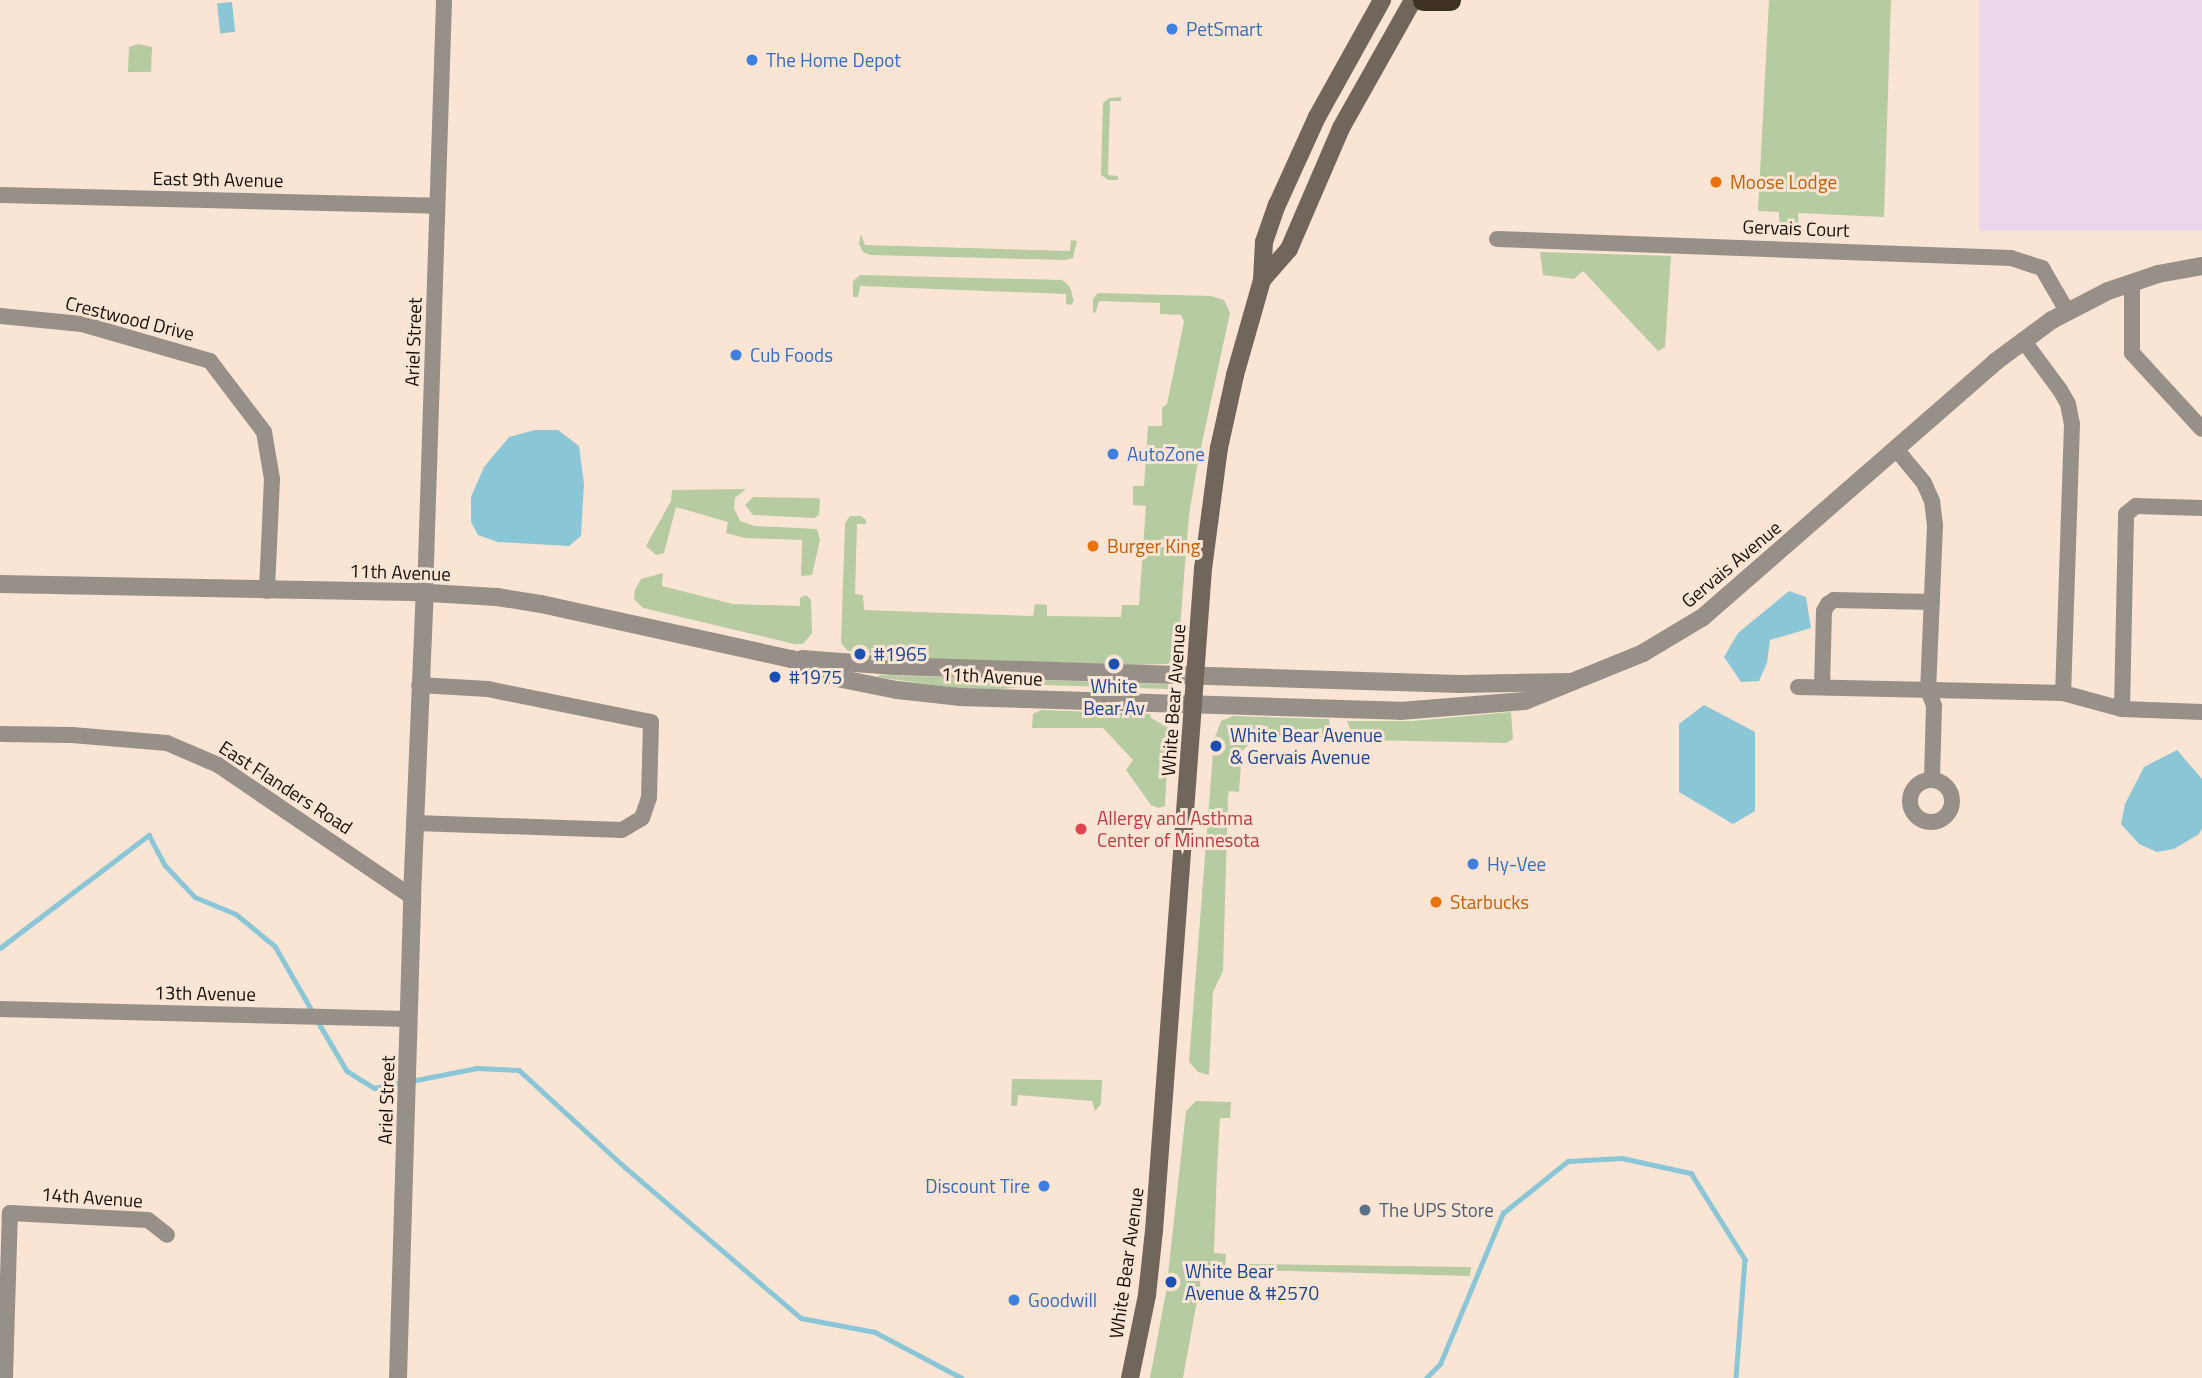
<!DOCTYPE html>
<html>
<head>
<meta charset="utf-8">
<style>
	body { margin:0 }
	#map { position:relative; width:2202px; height:1378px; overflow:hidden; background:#fae4d4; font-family:"Titillium Web",sans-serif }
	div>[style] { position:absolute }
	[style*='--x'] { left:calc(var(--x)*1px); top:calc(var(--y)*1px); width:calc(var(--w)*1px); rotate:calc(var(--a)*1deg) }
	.industrial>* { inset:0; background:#ead8ea; transform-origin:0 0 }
	.green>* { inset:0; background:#b6cba2 }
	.water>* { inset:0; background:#8bc6d7; transform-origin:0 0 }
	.stream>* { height:4.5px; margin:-2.25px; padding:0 2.25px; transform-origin:2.25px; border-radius:2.25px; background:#8bc6d7 }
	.minor>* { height:16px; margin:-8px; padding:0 8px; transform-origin:8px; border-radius:8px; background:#979088 }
	.minor>.ring { margin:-8px; padding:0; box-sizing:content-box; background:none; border:16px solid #979088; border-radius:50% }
	.tertiary>* { height:18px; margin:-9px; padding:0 9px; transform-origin:9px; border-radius:9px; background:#979088 }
	.secondary>* { height:18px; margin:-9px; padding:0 9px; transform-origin:9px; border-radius:9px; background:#71665b }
	.motorway>* { height:21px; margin:-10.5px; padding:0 10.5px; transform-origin:10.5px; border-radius:10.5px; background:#3e3121 }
	.dots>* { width:19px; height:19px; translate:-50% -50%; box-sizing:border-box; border:4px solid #fae4d4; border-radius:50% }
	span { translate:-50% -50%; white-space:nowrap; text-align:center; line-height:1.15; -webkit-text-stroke:6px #fae4d4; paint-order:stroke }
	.shop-label { font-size:19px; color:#366cbe }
	.left { translate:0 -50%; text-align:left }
	.right { translate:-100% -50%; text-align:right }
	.street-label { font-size:19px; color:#160f0a }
	.food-label { font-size:19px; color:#c56008 }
	.transit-label { font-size:19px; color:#164399 }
	.health-label { font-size:19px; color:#be3a42 }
	.service-label { font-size:19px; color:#4e5e75 }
</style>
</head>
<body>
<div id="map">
	<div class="industrial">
		<i style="left:1979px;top:0;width:223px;height:231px"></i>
	</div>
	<div class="green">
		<i style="clip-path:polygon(1769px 0,1891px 0,1884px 217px,1798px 213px,1799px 236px,1780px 237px,1779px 212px,1758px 211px)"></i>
		<i style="clip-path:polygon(138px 44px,152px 47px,151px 72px,128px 72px,129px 47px)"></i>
		<i style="clip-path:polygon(1121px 97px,1121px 101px,1110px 101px,1108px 175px,1118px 176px,1118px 180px,1108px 180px,1101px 175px,1103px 103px,1109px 98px)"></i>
		<i style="clip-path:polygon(861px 234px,865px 245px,1070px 251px,1071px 240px,1077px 241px,1073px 258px,1065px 260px,870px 255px,863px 252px,859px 244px)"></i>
		<i style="clip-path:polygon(1540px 252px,1671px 256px,1665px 347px,1658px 351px,1583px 271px,1574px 279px,1543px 275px)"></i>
		<i style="clip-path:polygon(860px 275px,1062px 280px,1070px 287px,1074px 301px,1071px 305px,1066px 304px,1066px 294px,860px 286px,858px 297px,853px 297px,853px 281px)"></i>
		<i style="clip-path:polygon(1098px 293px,1211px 296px,1224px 300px,1230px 313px,1198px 461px,1189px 515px,1178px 652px,1168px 664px,1133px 665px,905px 659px,848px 651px,841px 643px,845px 523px,850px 516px,861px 516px,866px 520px,866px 524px,857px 524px,855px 594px,863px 595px,864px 610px,1033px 616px,1035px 604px,1047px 605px,1047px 616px,1121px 617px,1122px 605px,1139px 605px,1146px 506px,1133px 505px,1133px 486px,1144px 486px,1148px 426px,1162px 426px,1162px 408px,1167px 404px,1184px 322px,1181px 315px,1160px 314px,1160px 303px,1099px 301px,1096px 312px,1093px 313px,1093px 299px)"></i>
		<i style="clip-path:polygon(746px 489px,735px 498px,734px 508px,740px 521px,755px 526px,817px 529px,820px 540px,812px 575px,801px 576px,802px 540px,745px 538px,726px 533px,728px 522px,676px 507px,664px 553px,656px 555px,646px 546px,671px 501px,672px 490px)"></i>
		<i style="clip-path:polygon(753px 497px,816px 498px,820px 499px,819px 515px,814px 518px,753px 515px,745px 505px)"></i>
		<i style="clip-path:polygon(663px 573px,662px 586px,733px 604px,800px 606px,800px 598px,806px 595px,811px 600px,812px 633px,803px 644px,794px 644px,643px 608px,634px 599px,635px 590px,641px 579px)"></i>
		<i style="clip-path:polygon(879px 675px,1168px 684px,1168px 689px,1044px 685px,994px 690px,960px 689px,878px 677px)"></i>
		<i style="clip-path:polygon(1041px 710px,1150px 714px,1151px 718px,1169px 728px,1165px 806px,1158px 808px,1151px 805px,1126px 770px,1133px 760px,1103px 728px,1032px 728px,1033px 714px)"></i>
		<i style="clip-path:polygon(1511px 712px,1513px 739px,1506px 743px,1364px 740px,1351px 731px,1347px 721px,1413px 721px)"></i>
		<i style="clip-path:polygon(1233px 716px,1329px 719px,1330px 727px,1323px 737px,1259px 735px,1242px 751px,1239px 792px,1229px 791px,1228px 796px,1223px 971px,1213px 992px,1209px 1075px,1198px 1072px,1189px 1062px,1214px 740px,1221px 721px)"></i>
		<i style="clip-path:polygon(1012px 1079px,1102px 1080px,1101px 1104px,1095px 1111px,1092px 1101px,1018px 1095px,1017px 1106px,1011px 1106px)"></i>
		<i style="clip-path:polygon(1196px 1101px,1231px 1102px,1230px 1118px,1220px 1118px,1217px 1169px,1214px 1253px,1226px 1254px,1225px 1268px,1219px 1271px,1203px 1268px,1183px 1378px,1150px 1378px,1166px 1292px,1186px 1111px)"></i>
		<i style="clip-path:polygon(1246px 1264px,1471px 1267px,1470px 1276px,1248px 1270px)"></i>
	</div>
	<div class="water">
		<i style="left:232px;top:2px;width:30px;height:15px;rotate:84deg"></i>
		<i style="clip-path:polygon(535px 430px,558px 430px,579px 446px,584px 484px,581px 536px,569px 546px,498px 542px,478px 535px,471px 522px,471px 497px,484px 467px,509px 437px)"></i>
		<i style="clip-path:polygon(1789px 591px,1806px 597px,1811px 628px,1770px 640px,1767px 663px,1759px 681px,1741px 682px,1724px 657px,1738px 633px)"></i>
		<i style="clip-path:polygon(1704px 705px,1755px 732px,1755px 811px,1733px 824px,1679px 792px,1679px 724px)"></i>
		<i style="clip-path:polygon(2177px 750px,2202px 779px,2202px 828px,2199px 834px,2174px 849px,2157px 852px,2139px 844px,2121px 824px,2125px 804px,2144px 767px)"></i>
	</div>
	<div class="stream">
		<i style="--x:0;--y:948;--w:187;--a:-37.2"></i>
		<i style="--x:149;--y:835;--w:34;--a:62"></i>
		<i style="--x:165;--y:865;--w:44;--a:46.8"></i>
		<i style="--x:195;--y:897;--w:44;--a:22.5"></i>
		<i style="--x:236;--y:914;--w:50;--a:39.4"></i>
		<i style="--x:275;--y:946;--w:76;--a:60.1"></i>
		<i style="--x:317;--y:1020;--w:59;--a:59.5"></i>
		<i style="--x:347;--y:1071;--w:32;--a:32"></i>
		<i style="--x:374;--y:1088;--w:30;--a:-12"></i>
		<i style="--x:411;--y:1081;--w:67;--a:-11.1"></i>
		<i style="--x:477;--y:1068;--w:42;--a:2.7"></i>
		<i style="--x:519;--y:1070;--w:145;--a:42.5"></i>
		<i style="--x:626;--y:1168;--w:230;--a:40.6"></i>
		<i style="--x:801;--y:1318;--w:75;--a:10.7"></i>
		<i style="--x:875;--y:1332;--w:98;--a:27.9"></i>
		<i style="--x:1426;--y:1378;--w:20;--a:-45"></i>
		<i style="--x:1440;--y:1364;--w:164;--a:-67.4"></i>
		<i style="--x:1503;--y:1213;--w:83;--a:-38.7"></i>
		<i style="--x:1568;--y:1161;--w:54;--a:-3.2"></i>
		<i style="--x:1622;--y:1158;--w:71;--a:12.3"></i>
		<i style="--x:1691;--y:1173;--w:102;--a:57.9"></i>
		<i style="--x:1745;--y:1259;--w:119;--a:94.3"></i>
	</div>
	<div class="minor">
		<i style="--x:0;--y:195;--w:436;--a:1.4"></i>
		<i style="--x:1497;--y:239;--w:514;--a:2.12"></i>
		<i style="--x:2011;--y:258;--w:33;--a:18"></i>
		<i style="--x:2042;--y:268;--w:50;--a:59.8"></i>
		<i style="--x:2132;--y:283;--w:70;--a:90"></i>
		<i style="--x:2132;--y:353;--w:103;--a:47.4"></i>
		<i style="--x:0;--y:316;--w:82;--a:5.6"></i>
		<i style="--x:82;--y:324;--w:133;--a:16.1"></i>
		<i style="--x:210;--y:361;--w:89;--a:52.7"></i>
		<i style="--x:264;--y:432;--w:48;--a:80.3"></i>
		<i style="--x:272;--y:479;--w:112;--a:92.6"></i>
		<i style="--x:2023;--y:340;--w:62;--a:53.5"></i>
		<i style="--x:2060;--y:390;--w:16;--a:60"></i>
		<i style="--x:2068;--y:404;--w:20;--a:79"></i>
		<i style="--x:2072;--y:424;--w:269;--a:91.9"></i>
		<i style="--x:1896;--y:449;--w:44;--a:50.5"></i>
		<i style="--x:1924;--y:483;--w:20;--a:66"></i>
		<i style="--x:1932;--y:501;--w:24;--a:83"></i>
		<i style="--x:1935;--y:525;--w:165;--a:92.4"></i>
		<i style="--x:1928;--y:690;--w:17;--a:69"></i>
		<i style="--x:1934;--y:706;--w:73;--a:91.6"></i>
		<i style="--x:425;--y:593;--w:593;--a:-88.16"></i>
		<i style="--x:1798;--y:687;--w:265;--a:1.3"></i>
		<i style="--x:2063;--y:693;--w:61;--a:15.2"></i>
		<i style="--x:2122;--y:709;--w:80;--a:2.1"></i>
		<i style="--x:1822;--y:687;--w:76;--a:-88.5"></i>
		<i style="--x:1824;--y:611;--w:8;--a:-60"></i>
		<i style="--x:1828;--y:604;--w:7;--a:-34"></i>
		<i style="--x:1834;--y:600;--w:98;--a:1.2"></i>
		<i style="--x:2122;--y:709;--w:195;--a:-88.8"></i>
		<i style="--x:2126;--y:514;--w:13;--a:-39"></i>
		<i style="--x:2136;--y:506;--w:66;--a:1.7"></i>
		<i style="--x:0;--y:734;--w:72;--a:0.8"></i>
		<i style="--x:72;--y:735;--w:95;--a:4.8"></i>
		<i style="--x:167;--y:743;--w:56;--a:23.3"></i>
		<i style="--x:218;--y:765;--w:235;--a:34.2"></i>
		<i class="ring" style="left:1910px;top:780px;width:26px;height:26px"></i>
		<i style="--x:414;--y:823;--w:208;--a:1.9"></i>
		<i style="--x:622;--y:830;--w:23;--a:-31"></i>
		<i style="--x:642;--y:818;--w:21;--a:-71"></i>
		<i style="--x:649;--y:798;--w:76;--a:-88.5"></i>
		<i style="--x:651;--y:722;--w:166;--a:-168.6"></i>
		<i style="--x:488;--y:689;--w:69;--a:-176.7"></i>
		<i style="--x:0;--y:1009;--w:409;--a:1.4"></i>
		<i style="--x:5;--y:1378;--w:165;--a:-88.3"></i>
		<i style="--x:10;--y:1213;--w:138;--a:2.9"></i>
		<i style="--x:148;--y:1220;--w:24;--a:38"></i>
	</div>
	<div class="tertiary">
		<i style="--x:0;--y:584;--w:412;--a:1.1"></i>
		<i style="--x:412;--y:592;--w:85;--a:3.4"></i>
		<i style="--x:497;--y:597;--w:45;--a:9"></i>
		<i style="--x:541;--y:604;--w:257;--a:12.4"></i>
		<i style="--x:792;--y:659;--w:49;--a:22.9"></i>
		<i style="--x:837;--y:678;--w:61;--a:11.3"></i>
		<i style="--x:897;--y:690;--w:62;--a:6.4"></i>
		<i style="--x:959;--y:697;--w:441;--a:1.8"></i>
		<i style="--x:1400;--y:711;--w:125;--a:-4.6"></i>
		<i style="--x:1525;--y:701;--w:127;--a:-22.1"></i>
		<i style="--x:1643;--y:653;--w:70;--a:-31"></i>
		<i style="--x:1703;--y:617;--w:388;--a:-41.1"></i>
		<i style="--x:1995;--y:362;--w:71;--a:-36.4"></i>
		<i style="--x:2052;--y:320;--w:63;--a:-27.4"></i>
		<i style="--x:2108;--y:291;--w:53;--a:-18.8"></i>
		<i style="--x:2158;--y:274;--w:45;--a:-10.3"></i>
		<i style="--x:802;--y:659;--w:92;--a:4.4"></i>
		<i style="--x:894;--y:666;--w:565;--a:1.82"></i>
		<i style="--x:1459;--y:684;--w:112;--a:-1"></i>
		<i style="--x:398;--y:1378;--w:481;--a:-88.3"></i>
		<i style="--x:412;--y:897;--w:304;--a:-87.6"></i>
	</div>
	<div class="secondary">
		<i style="--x:1262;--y:280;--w:41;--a:-48.9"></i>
		<i style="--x:1289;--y:249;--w:132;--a:-66.7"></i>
		<i style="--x:1341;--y:128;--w:147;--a:-60.6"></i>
		<i style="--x:1130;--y:1378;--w:85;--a:-78.4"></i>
		<i style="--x:1147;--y:1295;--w:64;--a:-83.8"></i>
		<i style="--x:1154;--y:1231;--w:664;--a:-85.77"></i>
		<i style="--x:1203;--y:569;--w:122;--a:-82.5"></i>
		<i style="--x:1219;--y:448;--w:75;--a:-77.6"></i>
		<i style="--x:1235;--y:375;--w:99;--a:-74.1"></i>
		<i style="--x:1262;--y:280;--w:38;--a:-87"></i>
		<i style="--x:1264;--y:242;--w:39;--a:-71"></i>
		<i style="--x:1277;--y:205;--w:97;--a:-65.6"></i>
		<i style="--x:1317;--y:117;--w:134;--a:-60.9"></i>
	</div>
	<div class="motorway">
		<i style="--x:1423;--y:0;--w:27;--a:0"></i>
	</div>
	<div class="dots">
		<i style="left:1172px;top:29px;background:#3f7fe0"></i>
		<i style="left:752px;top:60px;background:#3f7fe0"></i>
		<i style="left:1716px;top:182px;background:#e8710a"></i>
		<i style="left:736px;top:355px;background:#3f7fe0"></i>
		<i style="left:1113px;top:454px;background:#3f7fe0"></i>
		<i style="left:1093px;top:546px;background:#e8710a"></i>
		<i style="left:860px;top:654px;background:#1a4fb4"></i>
		<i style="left:1114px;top:664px;background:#1a4fb4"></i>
		<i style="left:775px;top:677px;background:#1a4fb4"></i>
		<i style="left:1216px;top:746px;background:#1a4fb4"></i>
		<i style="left:1081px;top:829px;background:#e0444e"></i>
		<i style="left:1473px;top:864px;background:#3f7fe0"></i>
		<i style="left:1436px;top:902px;background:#e8710a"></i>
		<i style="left:1044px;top:1186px;background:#3f7fe0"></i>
		<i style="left:1365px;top:1210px;background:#5c6f8a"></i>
		<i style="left:1171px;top:1282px;background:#1a4fb4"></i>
		<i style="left:1014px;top:1300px;background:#3f7fe0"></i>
	</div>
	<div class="shop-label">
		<span class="left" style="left:1186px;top:29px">PetSmart</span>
		<span class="left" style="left:766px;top:60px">The Home Depot</span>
		<span class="left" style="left:750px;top:355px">Cub Foods</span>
		<span class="left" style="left:1127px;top:454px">AutoZone</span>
		<span class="left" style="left:1487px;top:864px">Hy-Vee</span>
		<span class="right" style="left:1030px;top:1186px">Discount Tire</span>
		<span class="left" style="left:1028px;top:1300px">Goodwill</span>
	</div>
	<div class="street-label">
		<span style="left:218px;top:179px;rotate:1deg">East 9th Avenue</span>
		<span style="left:1796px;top:228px;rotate:2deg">Gervais Court</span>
		<span style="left:130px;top:318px;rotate:14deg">Crestwood Drive</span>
		<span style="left:413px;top:342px;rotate:-88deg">Ariel Street</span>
		<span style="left:1731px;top:564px;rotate:-40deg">Gervais Avenue</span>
		<span style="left:400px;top:572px;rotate:2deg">11th Avenue</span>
		<span style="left:992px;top:676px;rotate:3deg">11th Avenue</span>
		<span style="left:1173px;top:700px;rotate:-86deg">White Bear Avenue</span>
		<span style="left:286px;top:787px;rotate:33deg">East Flanders Road</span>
		<span style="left:205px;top:993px;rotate:1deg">13th Avenue</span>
		<span style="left:386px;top:1100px;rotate:-88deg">Ariel Street</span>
		<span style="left:92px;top:1197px;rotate:4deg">14th Avenue</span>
		<span style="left:1126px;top:1263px;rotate:-82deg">White Bear Avenue</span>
	</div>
	<div class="food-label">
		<span class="left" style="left:1730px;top:182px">Moose Lodge</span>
		<span class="left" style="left:1107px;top:546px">Burger King</span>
		<span class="left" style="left:1450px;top:902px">Starbucks</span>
	</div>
	<div class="transit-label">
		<span class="left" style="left:874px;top:654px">#1965</span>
		<span class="left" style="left:789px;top:677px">#1975</span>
		<span style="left:1114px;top:697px">White<br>Bear Av</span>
		<span class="left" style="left:1230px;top:746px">White Bear Avenue<br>&amp; Gervais Avenue</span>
		<span class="left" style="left:1185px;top:1282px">White Bear<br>Avenue &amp; #2570</span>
	</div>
	<div class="health-label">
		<span class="left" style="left:1097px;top:829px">Allergy and Asthma<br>Center of Minnesota</span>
	</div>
	<div class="service-label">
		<span class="left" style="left:1379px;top:1210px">The UPS Store</span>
	</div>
</div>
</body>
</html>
